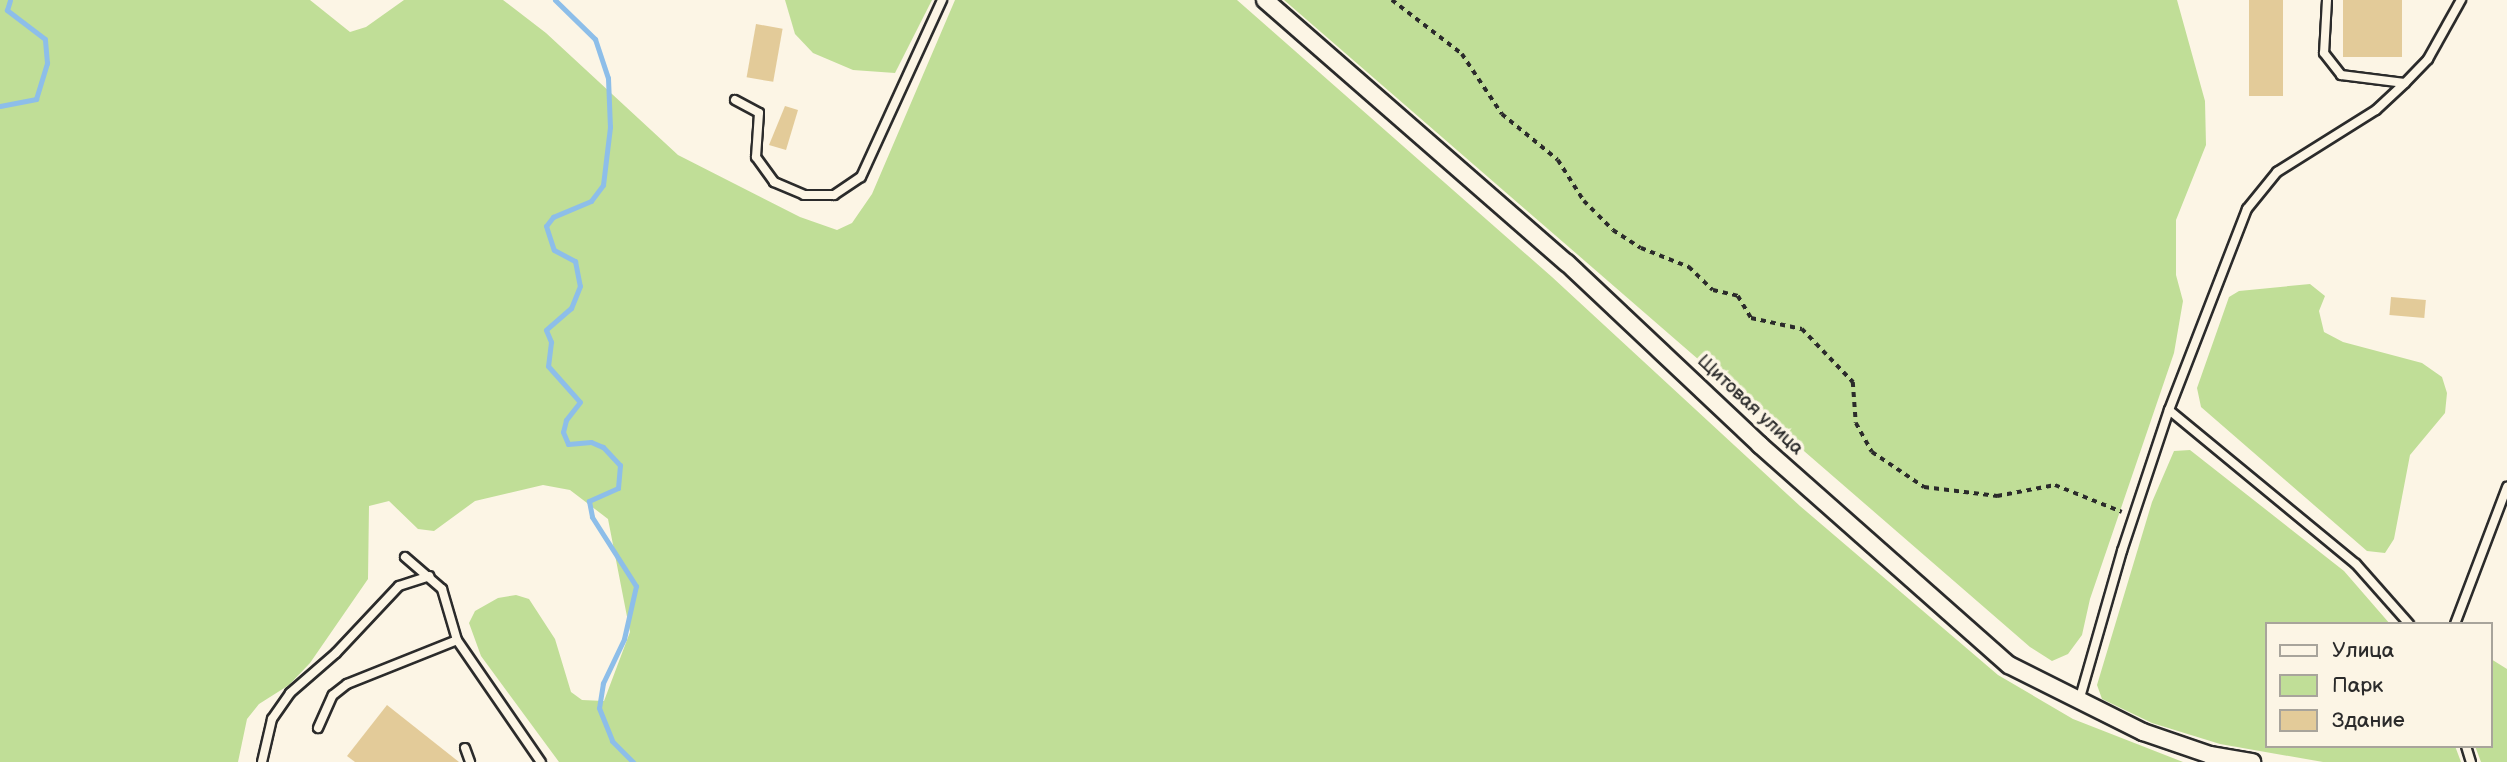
<!DOCTYPE html>
<html>
<head>
<meta charset="utf-8">
<style>
	body { margin:0 }
	#map { position:relative; width:2507px; height:762px; overflow:hidden; background:#fcf5e5; font-family:"Balsamiq Sans",sans-serif }
	div>[style] { position:absolute }
	[style*='--x'] { left:calc(var(--x)*1px); top:calc(var(--y)*1px); width:calc(var(--w)*1px); rotate:calc(var(--a)*1deg) }
	.green>* { inset:0; background:#c0de97 }
	.stream>* { height:5px; margin:-2.5px; padding:0 2.5px; transform-origin:2.5px; border-radius:2.5px; background:#8dbee9 }
	.building>* { inset:0; background:#e3cb99; transform-origin:0 0 }
	.path>* { height:3.5px; margin-top:-1.75px; transform-origin:0; background:repeating-linear-gradient(90deg,#2b2b2b 0 5px,transparent 0 10px) }
	.roads { filter:drop-shadow(2px 0 #2b2b2b) drop-shadow(-2px 0 #2b2b2b) drop-shadow(0 2px #2b2b2b) drop-shadow(0 -2px #2b2b2b) }
	.service>* { height:8px; margin:-4px; padding:0 4px; transform-origin:4px; border-radius:4px; background:#fcf5e5 }
	.minor>* { height:16px; margin:-8px; padding:0 8px; transform-origin:8px; border-radius:8px; background:#fcf5e5 }
	span { translate:-50% -50%; white-space:nowrap; text-align:center; line-height:1.15; -webkit-text-stroke:7px #fcf5e5; paint-order:stroke }
	.street-label { font-size:19px; color:#2b2b2b }
	.legend { position:absolute; left:2265px; top:622px; width:228px; height:126px; box-sizing:border-box; background:#fcf5e5; border:2px solid #a8a49b; margin:0; padding:9px 12px; list-style:none; font-size:21px; color:#2b2b2b }
	.legend li { display:flex; align-items:center; gap:14px; height:35px }
	.legend b { width:35px; border:2px solid #a8a49b }
</style>
</head>
<body>
<div id="map">
	<div class="green">
		<i style="clip-path:polygon(0 0,310px 0,350px 32px,366px 27px,404px 0,503px 0,546px 33px,678px 155px,800px 217px,837px 230px,852px 223px,872px 194px,955px 0,1237px 0,1552px 277px,1800px 506px,1998px 675px,2073px 719px,2183px 762px,559px 762px,481px 656px,469px 623px,475px 611px,498px 598px,516px 595px,529px 599px,555px 639px,571px 692px,582px 700px,604px 701px,630px 632px,608px 519px,570px 490px,543px 485px,475px 501px,434px 531px,418px 529px,389px 501px,369px 506px,368px 579px,310px 663px,289px 685px,259px 704px,247px 719px,238px 762px,0 762px)"></i>
		<i style="clip-path:polygon(785px 0,932px 0,895px 73px,853px 70px,813px 53px,795px 34px)"></i>
		<i style="clip-path:polygon(1284px 0,2177px 0,2205px 101px,2206px 145px,2176px 220px,2176px 275px,2183px 301px,2174px 353px,2090px 599px,2082px 635px,2068px 654px,2052px 661px,2030px 647px)"></i>
		<i style="clip-path:polygon(2310px 284px,2325px 296px,2319px 311px,2324px 332px,2343px 342px,2422px 363px,2442px 377px,2447px 393px,2445px 413px,2410px 455px,2394px 539px,2385px 553px,2367px 551px,2201px 407px,2197px 388px,2229px 297px,2239px 291px)"></i>
		<i style="clip-path:polygon(2190px 450px,2344px 571px,2390px 624px,2267px 624px,2267px 746px,2455px 746px,2461px 762px,2323px 762px,2220px 744px,2152px 723px,2102px 699px,2097px 685px,2152px 502px,2174px 451px)"></i>
		<i style="clip-path:polygon(2491px 659px,2507px 669px,2507px 762px,2481px 762px,2475px 746px,2491px 746px)"></i>
	</div>
	<div class="stream">
		<i style="--x:555;--y:0;--w:56;--a:44.3"></i>
		<i style="--x:595;--y:39;--w:41;--a:71.6"></i>
		<i style="--x:608;--y:78;--w:49;--a:87.7"></i>
		<i style="--x:610;--y:127;--w:58;--a:96.9"></i>
		<i style="--x:603;--y:185;--w:20;--a:127"></i>
		<i style="--x:591;--y:201;--w:41;--a:157.2"></i>
		<i style="--x:553;--y:217;--w:11;--a:128"></i>
		<i style="--x:546;--y:226;--w:25;--a:72"></i>
		<i style="--x:554;--y:250;--w:24;--a:28"></i>
		<i style="--x:575;--y:261;--w:25;--a:79"></i>
		<i style="--x:580;--y:286;--w:24;--a:112"></i>
		<i style="--x:571;--y:308;--w:33;--a:139"></i>
		<i style="--x:546;--y:330;--w:13;--a:67"></i>
		<i style="--x:551;--y:342;--w:24;--a:97"></i>
		<i style="--x:548;--y:366;--w:48;--a:48.4"></i>
		<i style="--x:580;--y:402;--w:23;--a:128"></i>
		<i style="--x:566;--y:420;--w:12;--a:104"></i>
		<i style="--x:563;--y:432;--w:13;--a:67"></i>
		<i style="--x:568;--y:444;--w:23;--a:-5"></i>
		<i style="--x:591;--y:442;--w:13;--a:23"></i>
		<i style="--x:603;--y:447;--w:25;--a:47"></i>
		<i style="--x:620;--y:465;--w:23;--a:95"></i>
		<i style="--x:618;--y:488;--w:32;--a:156"></i>
		<i style="--x:589;--y:501;--w:16;--a:79"></i>
		<i style="--x:592;--y:517;--w:82;--a:57.5"></i>
		<i style="--x:636;--y:586;--w:54;--a:102.8"></i>
		<i style="--x:624;--y:639;--w:49;--a:115.5"></i>
		<i style="--x:603;--y:683;--w:25;--a:99"></i>
		<i style="--x:599;--y:708;--w:35;--a:68"></i>
		<i style="--x:612;--y:741;--w:30;--a:45"></i>
		<i style="--x:0;--y:106;--w:37;--a:-11"></i>
		<i style="--x:36;--y:99;--w:38;--a:-73"></i>
		<i style="--x:47;--y:63;--w:24;--a:-95"></i>
		<i style="--x:45;--y:39;--w:48;--a:-142.7"></i>
		<i style="--x:7;--y:10;--w:10;--a:-73"></i>
	</div>
	<div class="building">
		<i style="left:2249px;top:0;width:34px;height:96px"></i>
		<i style="left:2343px;top:0;width:59px;height:57px"></i>
		<i style="left:756px;top:24px;width:27px;height:54px;rotate:10deg"></i>
		<i style="clip-path:polygon(785px 106px,798px 110px,786px 150px,769px 145px)"></i>
		<i style="left:2391px;top:297px;width:35px;height:18px;rotate:5deg"></i>
		<i style="clip-path:polygon(387px 705px,459px 762px,355px 762px,347px 756px)"></i>
	</div>
	<div class="path">
		<i style="--x:1392;--y:0;--w:88;--a:37.6"></i>
		<i style="--x:1462;--y:54;--w:72;--a:56.3"></i>
		<i style="--x:1502;--y:114;--w:72;--a:39.4"></i>
		<i style="--x:1558;--y:160;--w:49;--a:57.6"></i>
		<i style="--x:1584;--y:201;--w:41;--a:45"></i>
		<i style="--x:1613;--y:230;--w:33;--a:33"></i>
		<i style="--x:1641;--y:248;--w:52;--a:21.6"></i>
		<i style="--x:1689;--y:267;--w:33;--a:44"></i>
		<i style="--x:1713;--y:290;--w:26;--a:13"></i>
		<i style="--x:1738;--y:296;--w:26;--a:59"></i>
		<i style="--x:1751;--y:318;--w:52;--a:12.2"></i>
		<i style="--x:1802;--y:329;--w:74;--a:46.1"></i>
		<i style="--x:1853;--y:382;--w:41;--a:85.8"></i>
		<i style="--x:1856;--y:423;--w:33;--a:61"></i>
		<i style="--x:1872;--y:452;--w:63;--a:33.9"></i>
		<i style="--x:1924;--y:487;--w:74;--a:7"></i>
		<i style="--x:1997;--y:496;--w:59;--a:-10.7"></i>
		<i style="--x:2055;--y:485;--w:72;--a:21.9"></i>
	</div>
	<div class="roads">
		<div class="service">
			<i style="--x:2327;--y:0;--w:53;--a:93.2"></i>
			<i style="--x:2324;--y:53;--w:28;--a:52"></i>
			<i style="--x:2341;--y:75;--w:64;--a:7.1"></i>
			<i style="--x:735;--y:100;--w:27;--a:28"></i>
			<i style="--x:759;--y:113;--w:44;--a:93.9"></i>
			<i style="--x:756;--y:157;--w:31;--a:54"></i>
			<i style="--x:774;--y:182;--w:33;--a:23"></i>
			<i style="--x:804;--y:195;--w:30;--a:0"></i>
			<i style="--x:834;--y:195;--w:32;--a:-34"></i>
			<i style="--x:861;--y:177;--w:195;--a:-65.4"></i>
			<i style="--x:2169;--y:410;--w:216;--a:-68.8"></i>
			<i style="--x:2247;--y:209;--w:48;--a:-51"></i>
			<i style="--x:2277;--y:172;--w:117;--a:-32.1"></i>
			<i style="--x:2376;--y:110;--w:40;--a:-43"></i>
			<i style="--x:2405;--y:83;--w:33;--a:-46"></i>
			<i style="--x:2428;--y:59;--w:68;--a:-60.8"></i>
			<i style="--x:405;--y:557;--w:49;--a:40.9"></i>
			<i style="--x:442;--y:589;--w:53;--a:73.6"></i>
			<i style="--x:457;--y:640;--w:148;--a:55.5"></i>
			<i style="--x:2455;--y:624;--w:147;--a:-69.2"></i>
			<i style="--x:2079;--y:701;--w:156;--a:-74"></i>
			<i style="--x:2122;--y:551;--w:149;--a:-71.6"></i>
			<i style="--x:2169;--y:410;--w:242;--a:39.5"></i>
			<i style="--x:2356;--y:564;--w:80;--a:48.5"></i>
			<i style="--x:318;--y:728;--w:36;--a:-66"></i>
			<i style="--x:333;--y:695;--w:18;--a:-38"></i>
			<i style="--x:347;--y:684;--w:118;--a:-21.8"></i>
			<i style="--x:2466;--y:746;--w:17;--a:73"></i>
			<i style="--x:465;--y:748;--w:15;--a:70"></i>
			<i style="--x:262;--y:762;--w:44;--a:-76.9"></i>
			<i style="--x:272;--y:719;--w:32;--a:-55"></i>
			<i style="--x:290;--y:693;--w:61;--a:-41"></i>
			<i style="--x:336;--y:653;--w:92;--a:-46.8"></i>
			<i style="--x:399;--y:586;--w:32;--a:-18"></i>
		</div>
		<div class="minor">
			<i style="--x:1265;--y:0;--w:400;--a:41.1"></i>
			<i style="--x:1567;--y:263;--w:265;--a:43.3"></i>
			<i style="--x:1760;--y:445;--w:332;--a:41.5"></i>
			<i style="--x:2009;--y:665;--w:150;--a:26.6"></i>
			<i style="--x:2143;--y:732;--w:71;--a:18.9"></i>
			<i style="--x:2210;--y:755;--w:43;--a:9.5"></i>
		</div>
	</div>
	<div class="street-label">
		<span style="left:1750px;top:405px;rotate:43deg">Щитовая улица</span>
	</div>
	<ul class="legend">
	<li><b style="height:9px;background:#fcf5e5"></b>Улица</li>
	<li><b style="height:19px;background:#c0de97"></b>Парк</li>
	<li><b style="height:19px;background:#e3cb99"></b>Здание</li>
	</ul>
</div>
</body>
</html>
